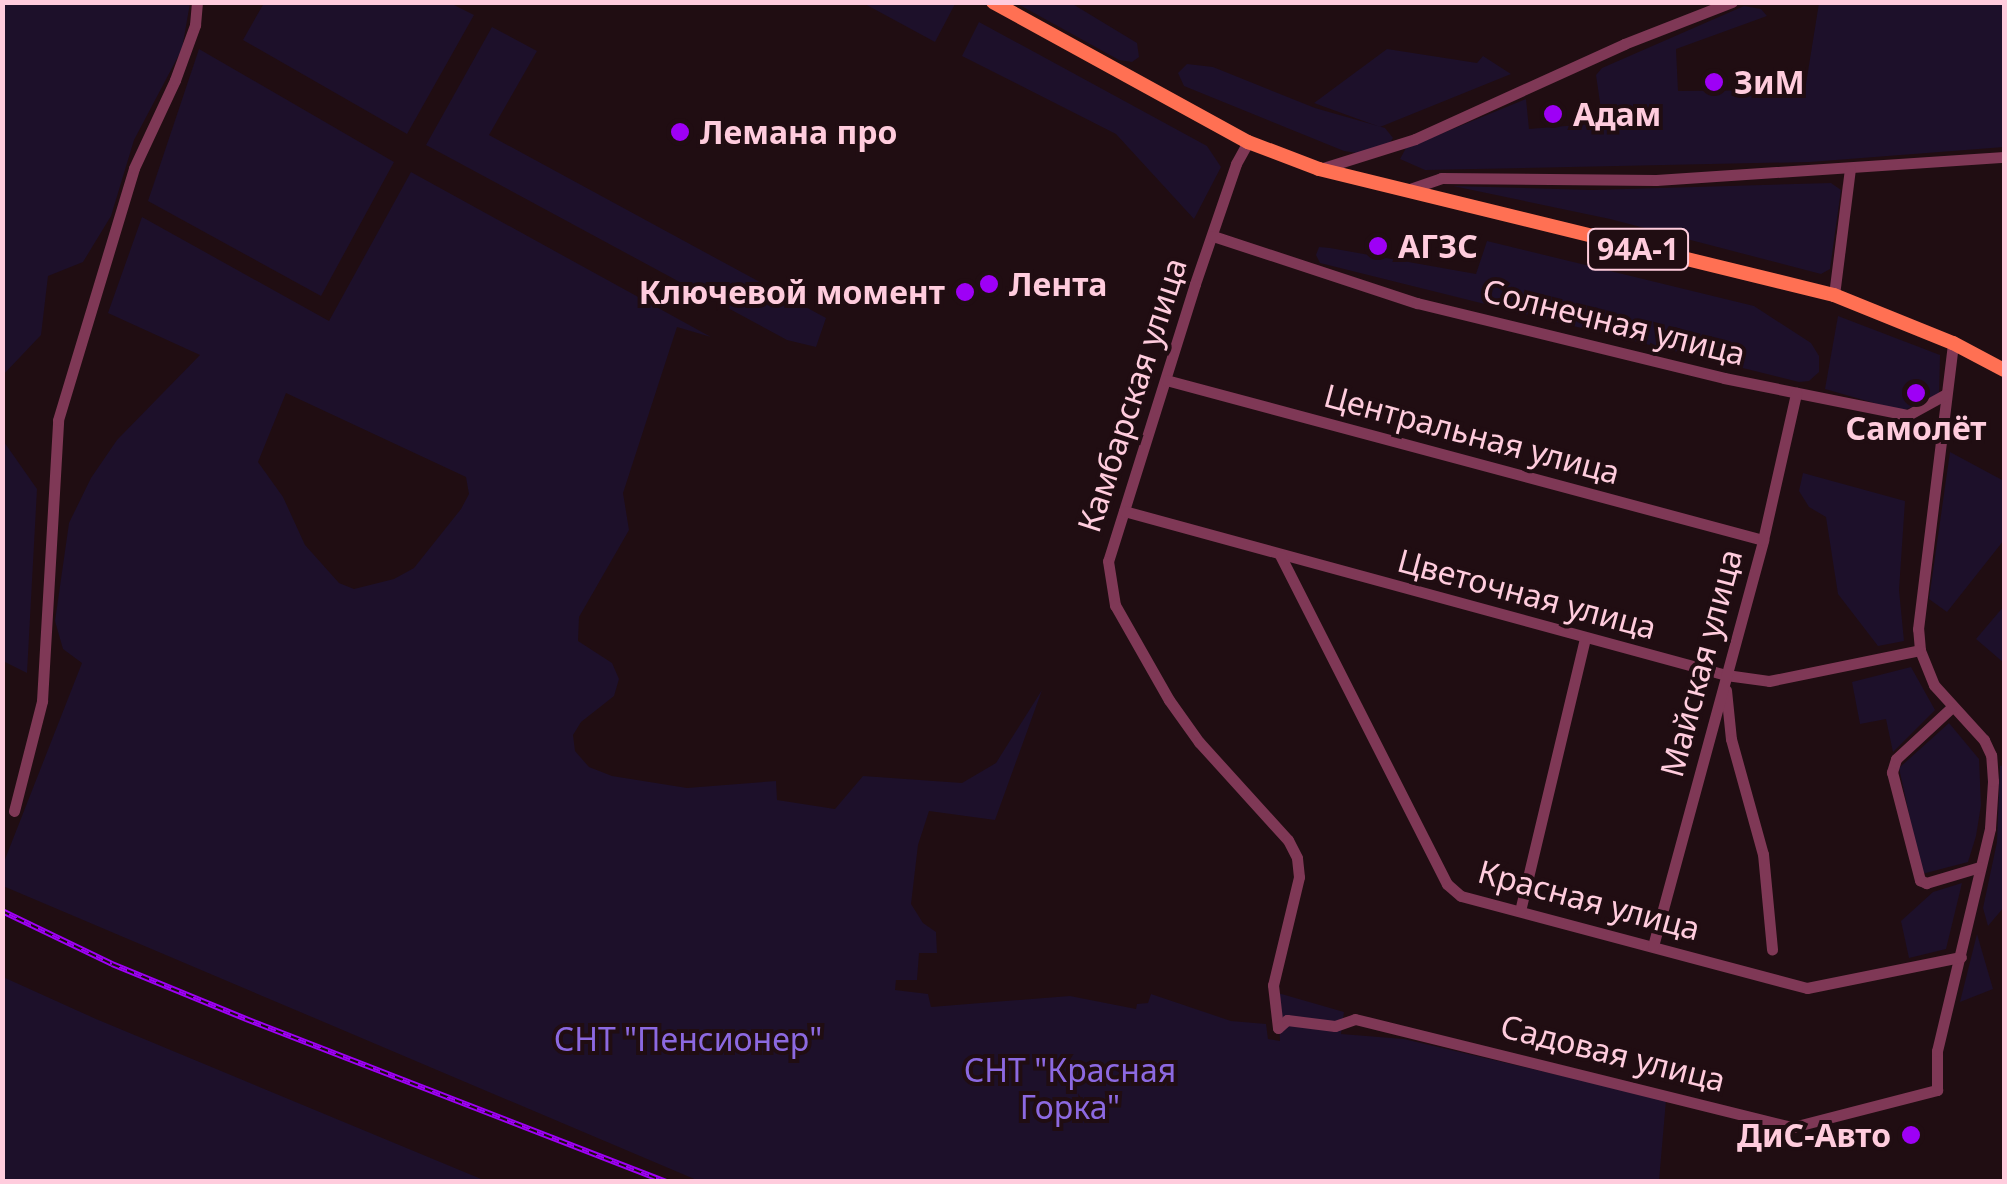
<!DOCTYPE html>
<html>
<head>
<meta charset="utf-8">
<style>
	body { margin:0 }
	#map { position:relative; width:2007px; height:1184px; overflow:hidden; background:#200d12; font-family:"Noto Sans",sans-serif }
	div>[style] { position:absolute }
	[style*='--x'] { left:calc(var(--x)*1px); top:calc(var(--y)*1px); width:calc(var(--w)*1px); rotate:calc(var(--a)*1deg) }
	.green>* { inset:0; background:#1d102a }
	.minor>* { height:11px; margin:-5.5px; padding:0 5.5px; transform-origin:5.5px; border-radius:5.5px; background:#7f3856 }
	.major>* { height:14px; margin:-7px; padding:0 7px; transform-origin:7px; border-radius:7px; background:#ff7053 }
	.rail>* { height:6px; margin-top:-3px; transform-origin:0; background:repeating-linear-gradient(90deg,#200d12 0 8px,#9e00f6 0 16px); box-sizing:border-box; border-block:2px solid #9e00f6 }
	.dots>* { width:28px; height:28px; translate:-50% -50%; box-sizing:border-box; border:5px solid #200d12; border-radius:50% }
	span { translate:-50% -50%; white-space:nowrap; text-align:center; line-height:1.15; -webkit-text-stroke:8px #200d12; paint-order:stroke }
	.shield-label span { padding:2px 8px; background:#200d12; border:2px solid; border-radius:8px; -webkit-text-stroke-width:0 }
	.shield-label { font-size:30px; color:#fcd; font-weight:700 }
	.poi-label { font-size:32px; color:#fcd; font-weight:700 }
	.left { translate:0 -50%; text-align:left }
	.right { translate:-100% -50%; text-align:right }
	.street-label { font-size:32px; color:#fcd }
	.park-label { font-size:32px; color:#8c69e1 }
	.frame { position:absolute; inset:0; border:5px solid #fcd; pointer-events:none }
</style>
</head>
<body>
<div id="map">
	<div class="green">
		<i style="clip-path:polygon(951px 2px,955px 4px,935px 42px,863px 3px)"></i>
		<i style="clip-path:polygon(3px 3px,190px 3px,182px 49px,134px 140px,111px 216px,83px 262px,48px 276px,41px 335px,3px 375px)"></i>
		<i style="clip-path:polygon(264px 3px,450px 3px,474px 15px,407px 134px,243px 40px)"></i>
		<i style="clip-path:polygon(1016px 3px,1071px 3px,1137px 43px,1139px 57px,1132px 62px,1119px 60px)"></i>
		<i style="clip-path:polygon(1819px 3px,2004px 3px,2004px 147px,1810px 162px,1425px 170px,1400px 159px,1406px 148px,1526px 99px,1529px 129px,1603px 123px,1596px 75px,1602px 68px,1744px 6px,1761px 9px,1767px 16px,1676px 49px,1678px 91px,1805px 90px)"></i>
		<i style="clip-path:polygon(979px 22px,1207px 146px,1221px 167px,1194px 219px,1116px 134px,962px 56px)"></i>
		<i style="clip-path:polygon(492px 27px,537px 51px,489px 135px,826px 318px,816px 347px,787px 340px,426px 145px)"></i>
		<i style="clip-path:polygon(199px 49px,394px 162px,321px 296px,148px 201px)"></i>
		<i style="clip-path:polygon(1387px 49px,1477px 63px,1483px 56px,1511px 74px,1380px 127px,1314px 103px)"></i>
		<i style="clip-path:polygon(1187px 64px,1213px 67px,1315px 108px,1385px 128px,1393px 138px,1388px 145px,1357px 153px,1344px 151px,1184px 86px,1178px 73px)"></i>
		<i style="clip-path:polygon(evenodd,411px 172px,711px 337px,677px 327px,623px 493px,629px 530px,579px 617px,578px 641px,612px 663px,619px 679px,614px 696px,581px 722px,573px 735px,575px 751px,589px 767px,612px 776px,687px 788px,776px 781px,777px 800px,835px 809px,863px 776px,962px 783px,996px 763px,1042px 690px,995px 820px,929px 811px,918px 845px,911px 904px,923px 923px,936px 932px,937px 953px,919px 953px,917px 980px,896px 980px,895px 990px,928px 994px,931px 1007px,1070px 996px,1136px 1009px,1137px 1004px,1148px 1003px,1151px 994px,1231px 1021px,1266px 1024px,1268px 1039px,1280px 1041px,1278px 993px,1344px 1012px,1341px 1034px,1404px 1039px,1666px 1100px,1659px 1181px,699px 1181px,3px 886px,2px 867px,82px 663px,63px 649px,55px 621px,69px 523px,91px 478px,117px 440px,200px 355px,108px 313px,142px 217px,329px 321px,411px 172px,286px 393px,466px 477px,469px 494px,461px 509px,414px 568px,394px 579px,354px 589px,339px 583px,305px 545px,283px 497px,258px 462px,286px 393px)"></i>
		<i style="clip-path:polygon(1831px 183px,1841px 190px,1830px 269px,1821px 274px,1610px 219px,1453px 186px,1592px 190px)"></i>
		<i style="clip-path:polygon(1487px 241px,1754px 306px,1811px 343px,1819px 356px,1819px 372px,1809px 381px,1799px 382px,1320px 263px,1316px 255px,1319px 247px,1330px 248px,1476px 274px)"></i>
		<i style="clip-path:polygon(1838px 316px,1940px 355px,1939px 396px,1902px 411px,1825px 389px)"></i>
		<i style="clip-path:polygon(2px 439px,37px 489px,27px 673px,3px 661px)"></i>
		<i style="clip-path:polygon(1950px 452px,2004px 481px,2004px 540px,1947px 612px,1929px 599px)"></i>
		<i style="clip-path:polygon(1803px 473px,1905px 501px,1899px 590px,1904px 641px,1878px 646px,1838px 594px,1826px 517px,1809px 507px,1799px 491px)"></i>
		<i style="clip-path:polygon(2004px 606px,2004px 663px,1976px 639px)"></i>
		<i style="clip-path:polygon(1911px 667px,1935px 710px,1893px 752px,1886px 719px,1860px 724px,1852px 682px)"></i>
		<i style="clip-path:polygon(1949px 723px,1979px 759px,1981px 805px,1976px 836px,1968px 862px,1922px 874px,1899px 768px)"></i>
		<i style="clip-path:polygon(2004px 765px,2004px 907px,1988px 926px,1983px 908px,1997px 842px,2000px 766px)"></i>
		<i style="clip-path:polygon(1962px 883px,1946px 949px,1909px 958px,1901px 921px,1933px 892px)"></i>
		<i style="clip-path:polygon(1977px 934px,1993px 989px,1960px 1002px)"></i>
		<i style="clip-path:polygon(3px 977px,96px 1019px,486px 1181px,3px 1181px)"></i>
	</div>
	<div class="minor">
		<i style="--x:1248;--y:142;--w:25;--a:119"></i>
		<i style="--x:1236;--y:164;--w:127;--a:108.9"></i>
		<i style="--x:1195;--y:284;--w:290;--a:107.4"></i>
		<i style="--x:1108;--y:561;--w:45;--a:81"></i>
		<i style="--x:1115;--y:605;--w:109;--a:60.4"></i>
		<i style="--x:1169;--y:700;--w:52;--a:54.5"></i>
		<i style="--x:1199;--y:742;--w:132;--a:47.8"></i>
		<i style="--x:1288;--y:840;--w:20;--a:63"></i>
		<i style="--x:1297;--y:858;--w:19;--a:84"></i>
		<i style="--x:1299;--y:877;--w:111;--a:103.5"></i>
		<i style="--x:1273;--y:985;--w:43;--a:83.4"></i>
		<i style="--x:1278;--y:1028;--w:12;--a:-42"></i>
		<i style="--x:1287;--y:1020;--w:48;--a:7.1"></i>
		<i style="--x:1335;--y:1026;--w:21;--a:-19"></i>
		<i style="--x:1355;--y:1019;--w:451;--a:13.9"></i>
		<i style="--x:1793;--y:1127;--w:149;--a:-14.4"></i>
		<i style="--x:1937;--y:1090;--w:39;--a:-90"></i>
		<i style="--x:1937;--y:1051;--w:229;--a:-76.6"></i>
		<i style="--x:1990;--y:828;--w:47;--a:-86.3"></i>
		<i style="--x:1993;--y:781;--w:26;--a:-94"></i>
		<i style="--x:1991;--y:755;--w:17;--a:-115"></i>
		<i style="--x:1984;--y:740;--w:74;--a:-132.3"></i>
		<i style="--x:1934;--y:685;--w:38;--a:-112"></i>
		<i style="--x:1920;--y:650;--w:21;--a:-95"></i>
		<i style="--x:1918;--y:629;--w:288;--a:-83"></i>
		<i style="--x:1323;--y:168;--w:96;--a:-17.5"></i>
		<i style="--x:1415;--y:139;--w:230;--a:-24.4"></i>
		<i style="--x:1624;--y:44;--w:116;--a:-21.3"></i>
		<i style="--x:1407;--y:190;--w:36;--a:-19"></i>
		<i style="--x:1441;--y:178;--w:215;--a:0.5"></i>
		<i style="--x:1656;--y:180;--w:349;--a:-3.8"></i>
		<i style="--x:1213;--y:236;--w:215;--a:18.2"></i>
		<i style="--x:1417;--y:303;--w:316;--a:13.7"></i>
		<i style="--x:1724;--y:378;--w:188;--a:11.4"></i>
		<i style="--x:1908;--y:415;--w:43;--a:-28.9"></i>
		<i style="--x:1834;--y:295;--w:127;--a:-82.8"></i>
		<i style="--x:1166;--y:380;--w:618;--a:15"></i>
		<i style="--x:1124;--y:511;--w:624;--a:15.24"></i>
		<i style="--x:1726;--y:675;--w:43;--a:7.9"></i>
		<i style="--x:1769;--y:681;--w:154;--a:-11.6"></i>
		<i style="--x:1280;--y:555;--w:369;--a:63.1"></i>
		<i style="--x:1447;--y:884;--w:18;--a:41"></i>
		<i style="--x:1461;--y:896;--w:358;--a:14.9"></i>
		<i style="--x:1807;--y:988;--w:157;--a:-11.4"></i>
		<i style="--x:1726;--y:690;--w:49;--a:84.2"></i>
		<i style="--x:1731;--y:739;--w:119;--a:74.5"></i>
		<i style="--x:1763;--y:854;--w:96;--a:84.6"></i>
		<i style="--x:1951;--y:708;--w:75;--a:137.2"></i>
		<i style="--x:1896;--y:759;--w:14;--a:107"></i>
		<i style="--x:1892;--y:772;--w:112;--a:75.5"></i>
		<i style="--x:1920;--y:880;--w:7;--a:27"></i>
		<i style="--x:1926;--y:883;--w:56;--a:-16.5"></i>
		<i style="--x:14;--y:811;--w:114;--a:-75.7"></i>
		<i style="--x:42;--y:701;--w:281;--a:-86.7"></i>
		<i style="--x:58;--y:420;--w:263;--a:-73.2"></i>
		<i style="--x:134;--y:168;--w:97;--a:-65"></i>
		<i style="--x:175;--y:80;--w:59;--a:-70"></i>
		<i style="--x:195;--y:25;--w:23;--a:-85"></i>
		<i style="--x:1520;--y:911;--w:281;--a:-76.6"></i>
		<i style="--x:1653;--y:946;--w:421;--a:-74.8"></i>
		<i style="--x:1763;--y:540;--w:151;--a:-77.3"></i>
	</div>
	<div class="major">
		<i style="--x:993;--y:2;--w:291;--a:28.8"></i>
		<i style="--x:1248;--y:142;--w:76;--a:20.8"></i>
		<i style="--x:1319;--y:169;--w:530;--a:13.75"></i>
		<i style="--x:1834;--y:295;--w:128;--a:22"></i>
		<i style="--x:1953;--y:343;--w:58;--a:27.9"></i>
	</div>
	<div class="rail">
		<i style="--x:2;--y:911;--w:122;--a:25.7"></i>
		<i style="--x:112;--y:964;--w:145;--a:22.3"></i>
		<i style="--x:246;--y:1019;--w:451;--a:21.2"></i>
	</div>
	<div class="dots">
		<i style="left:1714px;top:82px;background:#9e00f6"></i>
		<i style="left:1553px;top:114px;background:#9e00f6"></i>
		<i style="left:680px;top:132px;background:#9e00f6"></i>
		<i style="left:1378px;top:246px;background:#9e00f6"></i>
		<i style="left:989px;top:284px;background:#9e00f6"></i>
		<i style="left:965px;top:292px;background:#9e00f6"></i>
		<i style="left:1916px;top:393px;background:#9e00f6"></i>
		<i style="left:1911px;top:1135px;background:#9e00f6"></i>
	</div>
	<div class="shield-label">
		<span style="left:1638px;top:249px">94А-1</span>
	</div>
	<div class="poi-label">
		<span class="left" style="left:1734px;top:82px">ЗиМ</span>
		<span class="left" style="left:1573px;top:114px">Адам</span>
		<span class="left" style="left:700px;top:132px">Лемана про</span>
		<span class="left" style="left:1398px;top:246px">АГЗС</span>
		<span class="left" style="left:1009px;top:284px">Лента</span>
		<span class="right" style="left:945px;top:292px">Ключевой момент</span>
		<span style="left:1916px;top:428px">Самолёт</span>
		<span class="right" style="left:1891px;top:1135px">ДиС-Авто</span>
	</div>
	<div class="street-label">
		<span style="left:1614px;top:322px;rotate:14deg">Солнечная улица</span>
		<span style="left:1132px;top:395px;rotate:-72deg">Камбарская улица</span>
		<span style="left:1472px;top:434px;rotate:15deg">Центральная улица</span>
		<span style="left:1527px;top:594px;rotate:15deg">Цветочная улица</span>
		<span style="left:1701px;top:663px;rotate:-75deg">Майская улица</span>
		<span style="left:1589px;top:900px;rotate:15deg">Красная улица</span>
		<span style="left:1613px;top:1053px;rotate:14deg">Садовая улица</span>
	</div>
	<div class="park-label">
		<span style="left:688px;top:1039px">СНТ "Пенсионер"</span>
		<span style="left:1070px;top:1089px">СНТ "Красная<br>Горка"</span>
	</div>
	<div class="frame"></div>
</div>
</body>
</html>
